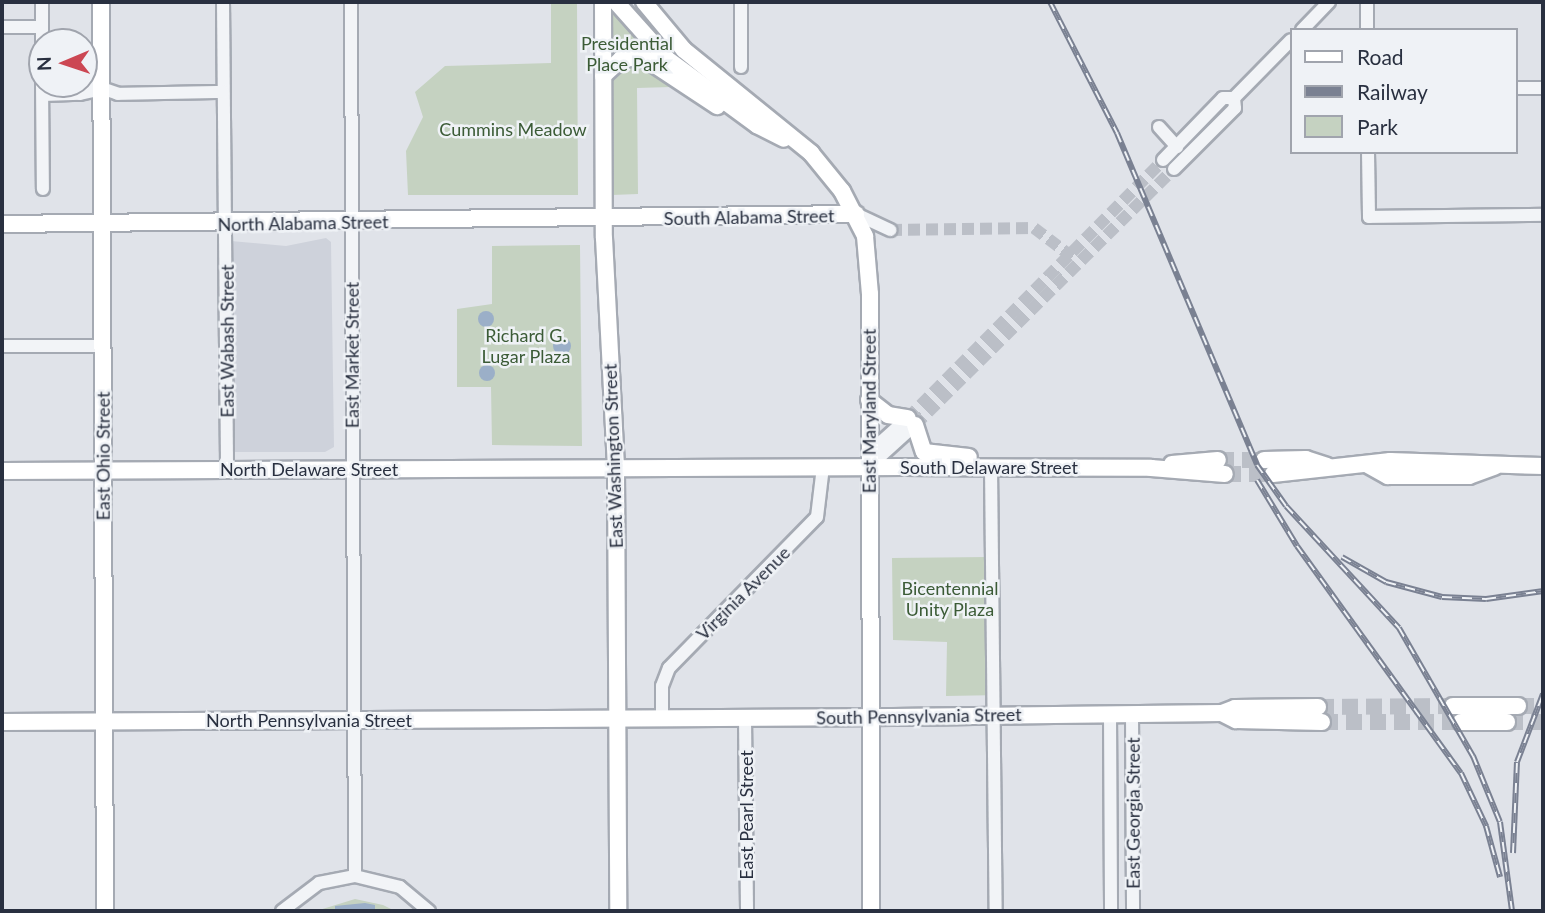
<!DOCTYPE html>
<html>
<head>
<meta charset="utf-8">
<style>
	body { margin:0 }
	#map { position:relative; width:1545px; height:913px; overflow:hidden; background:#e0e3e9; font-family:Lato,sans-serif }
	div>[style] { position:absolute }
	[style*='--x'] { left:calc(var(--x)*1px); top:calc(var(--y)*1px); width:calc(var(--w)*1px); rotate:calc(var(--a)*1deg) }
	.built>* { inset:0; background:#ced2db }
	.green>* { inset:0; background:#c5d2c1 }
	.water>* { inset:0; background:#9bafc8 }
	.round { border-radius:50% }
	.minor-tunnel>* { height:12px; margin-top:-6px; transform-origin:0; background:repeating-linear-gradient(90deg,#bbbfc7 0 12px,transparent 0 18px) }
	.major-tunnel>* { height:16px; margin-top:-8px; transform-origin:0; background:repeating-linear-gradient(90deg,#bbbfc7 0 16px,transparent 0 24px) }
	.roads { filter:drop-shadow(2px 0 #a5aab3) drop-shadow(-2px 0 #a5aab3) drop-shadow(0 2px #a5aab3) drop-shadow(0 -2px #a5aab3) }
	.minor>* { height:12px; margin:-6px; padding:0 6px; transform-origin:6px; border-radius:6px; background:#f2f4f7 }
	.major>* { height:16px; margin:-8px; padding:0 8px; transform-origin:8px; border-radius:8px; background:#fff }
	.rail>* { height:6px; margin-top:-3px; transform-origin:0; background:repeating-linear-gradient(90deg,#eff2f6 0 10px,#7a8192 0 20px); box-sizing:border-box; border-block:2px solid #7a8192 }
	span { translate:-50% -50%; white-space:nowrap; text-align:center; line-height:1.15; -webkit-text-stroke:5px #eff2f6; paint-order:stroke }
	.park-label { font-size:18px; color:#3b5b36 }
	.street-label { font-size:18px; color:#293040 }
	.frame { position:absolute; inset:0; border:4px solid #293040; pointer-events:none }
	.legend { position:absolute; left:1290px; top:28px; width:228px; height:126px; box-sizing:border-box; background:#eff2f6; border:2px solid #a0a4ad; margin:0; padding:9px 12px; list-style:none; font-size:21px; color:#293040 }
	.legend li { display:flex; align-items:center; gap:14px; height:35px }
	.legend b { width:35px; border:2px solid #a0a4ad }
	.north { position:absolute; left:28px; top:28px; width:70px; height:70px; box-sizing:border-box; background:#eff2f6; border:2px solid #a0a4ad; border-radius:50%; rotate:268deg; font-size:19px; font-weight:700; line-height:28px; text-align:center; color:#293040 }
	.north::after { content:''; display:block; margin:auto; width:24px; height:32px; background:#cc4753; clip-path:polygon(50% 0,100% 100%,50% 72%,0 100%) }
</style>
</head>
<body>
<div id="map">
	<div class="built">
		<i style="clip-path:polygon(326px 238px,331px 242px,334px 447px,325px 452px,232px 452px,231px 241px,286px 246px)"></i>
	</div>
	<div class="green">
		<i style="clip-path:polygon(551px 2px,577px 2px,578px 195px,408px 195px,406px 151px,423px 117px,415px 92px,445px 66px,551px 63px)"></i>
		<i style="clip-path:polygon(610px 5px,647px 49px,644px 68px,671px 87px,637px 88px,638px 194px,612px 195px)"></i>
		<i style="clip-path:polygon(580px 245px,582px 446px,492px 445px,491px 387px,457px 387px,457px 309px,492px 304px,492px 246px)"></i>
		<i style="clip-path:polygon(987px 557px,987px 577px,999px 577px,1001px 695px,946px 696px,947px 642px,893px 640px,892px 558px)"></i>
		<i style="clip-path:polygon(355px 899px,383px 905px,395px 911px,316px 911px)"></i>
	</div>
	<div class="water">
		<i class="round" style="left:478px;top:311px;width:16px;height:16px"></i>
		<i class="round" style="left:553px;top:337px;width:18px;height:18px"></i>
		<i class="round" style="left:479px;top:365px;width:16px;height:16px"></i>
		<i style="clip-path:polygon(365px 903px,375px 905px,375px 911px,335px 911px,335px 906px)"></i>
	</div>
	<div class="minor-tunnel">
		<i style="--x:890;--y:230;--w:144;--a:-0.8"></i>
		<i style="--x:1034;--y:228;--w:51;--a:37.1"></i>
		<i style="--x:908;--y:418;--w:363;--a:-45.3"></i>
		<i style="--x:915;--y:425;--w:364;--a:-44.7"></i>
	</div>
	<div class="major-tunnel">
		<i style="--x:1218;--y:460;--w:46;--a:0"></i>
		<i style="--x:1225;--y:474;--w:48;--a:0"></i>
		<i style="--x:1518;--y:706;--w:25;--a:0"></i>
		<i style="--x:1318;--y:707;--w:135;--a:-0.4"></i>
		<i style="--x:1322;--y:722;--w:139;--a:0"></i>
		<i style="--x:1507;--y:722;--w:36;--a:0"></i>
	</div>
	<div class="roads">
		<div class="minor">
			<i style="--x:42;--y:2;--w:40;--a:90"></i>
			<i style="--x:223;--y:2;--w:468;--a:89.5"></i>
			<i style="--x:351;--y:2;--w:874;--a:89.74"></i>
			<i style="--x:741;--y:2;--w:65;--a:90"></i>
			<i style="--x:1367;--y:2;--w:28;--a:90"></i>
			<i style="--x:2;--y:27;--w:40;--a:0"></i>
			<i style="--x:1302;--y:30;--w:39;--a:-46"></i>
			<i style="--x:84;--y:82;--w:36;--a:19"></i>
			<i style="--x:118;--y:94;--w:105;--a:-1.1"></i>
			<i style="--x:42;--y:84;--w:105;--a:89.5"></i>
			<i style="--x:1515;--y:88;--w:28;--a:0"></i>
			<i style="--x:43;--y:95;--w:37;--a:-2"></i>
			<i style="--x:80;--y:94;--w:22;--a:-13"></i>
			<i style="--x:1159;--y:127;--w:27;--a:48"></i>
			<i style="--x:1368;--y:152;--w:65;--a:89.1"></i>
			<i style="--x:1369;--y:217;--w:174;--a:-0.7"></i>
			<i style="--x:1163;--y:160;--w:86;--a:-45.9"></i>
			<i style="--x:1223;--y:98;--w:11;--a:0"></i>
			<i style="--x:1174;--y:169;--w:86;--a:-45"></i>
			<i style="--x:1235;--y:108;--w:10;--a:-96"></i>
			<i style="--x:1234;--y:98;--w:81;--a:-45.5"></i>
			<i style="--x:856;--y:214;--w:38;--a:25"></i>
			<i style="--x:2;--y:346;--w:100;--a:0"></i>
			<i style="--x:872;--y:460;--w:20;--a:-63"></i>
			<i style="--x:881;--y:442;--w:36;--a:-42"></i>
			<i style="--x:874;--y:462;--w:55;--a:-42.1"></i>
			<i style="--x:991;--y:467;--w:444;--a:89.4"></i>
			<i style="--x:1110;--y:714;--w:197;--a:89.7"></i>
			<i style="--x:1132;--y:714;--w:197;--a:89.7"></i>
			<i style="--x:745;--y:718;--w:193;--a:89.4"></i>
			<i style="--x:662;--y:719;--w:33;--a:-90"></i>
			<i style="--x:662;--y:686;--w:19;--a:-69"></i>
			<i style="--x:669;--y:668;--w:211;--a:-45.6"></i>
			<i style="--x:817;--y:517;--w:50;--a:-83.2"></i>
			<i style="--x:282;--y:911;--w:46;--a:-37.1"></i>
			<i style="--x:319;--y:883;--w:37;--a:-11"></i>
			<i style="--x:355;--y:876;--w:46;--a:13.7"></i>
			<i style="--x:400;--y:887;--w:38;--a:40"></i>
		</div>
		<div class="major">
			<i style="--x:101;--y:2;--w:909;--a:89.75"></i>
			<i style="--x:603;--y:2;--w:236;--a:89.8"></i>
			<i style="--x:604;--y:238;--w:232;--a:87"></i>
			<i style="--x:616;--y:470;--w:441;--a:89.7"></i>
			<i style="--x:616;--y:2;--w:76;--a:48.2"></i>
			<i style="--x:667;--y:59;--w:112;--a:36.3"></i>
			<i style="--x:757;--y:125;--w:30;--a:27"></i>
			<i style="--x:644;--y:2;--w:62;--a:50.2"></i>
			<i style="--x:684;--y:50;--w:164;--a:39"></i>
			<i style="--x:811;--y:153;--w:49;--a:50.8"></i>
			<i style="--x:842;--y:191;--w:51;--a:62.9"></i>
			<i style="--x:865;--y:236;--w:58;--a:85.1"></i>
			<i style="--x:870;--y:294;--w:617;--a:89.91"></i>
			<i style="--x:603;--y:76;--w:25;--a:-43"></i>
			<i style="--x:621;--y:59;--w:22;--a:-5"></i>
			<i style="--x:643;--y:57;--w:89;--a:33.5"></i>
			<i style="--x:2;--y:224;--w:854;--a:-0.67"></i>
			<i style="--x:869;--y:400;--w:24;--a:38"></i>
			<i style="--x:888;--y:415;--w:20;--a:9"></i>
			<i style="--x:915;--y:425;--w:28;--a:72"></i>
			<i style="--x:924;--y:452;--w:45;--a:6.3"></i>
			<i style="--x:1264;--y:460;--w:42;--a:-1.4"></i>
			<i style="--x:1306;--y:459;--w:22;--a:18"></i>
			<i style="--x:1172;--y:464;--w:46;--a:-5"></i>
			<i style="--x:1368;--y:465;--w:23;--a:29"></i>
			<i style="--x:1388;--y:476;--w:81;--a:0"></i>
			<i style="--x:1469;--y:476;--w:27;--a:-20"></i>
			<i style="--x:2;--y:471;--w:901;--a:-0.25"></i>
			<i style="--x:903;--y:467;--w:248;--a:0.2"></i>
			<i style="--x:1151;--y:468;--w:74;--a:4.6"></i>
			<i style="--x:1273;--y:474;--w:118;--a:-6.3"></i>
			<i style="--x:1390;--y:461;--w:153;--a:1.9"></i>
			<i style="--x:1453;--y:706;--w:65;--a:0"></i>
			<i style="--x:1222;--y:713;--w:16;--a:27"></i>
			<i style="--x:1236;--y:720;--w:86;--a:1.3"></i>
			<i style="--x:2;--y:722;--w:891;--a:-0.32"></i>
			<i style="--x:893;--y:717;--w:329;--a:-0.7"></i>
			<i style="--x:1222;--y:713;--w:14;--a:-21"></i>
			<i style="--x:1235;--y:708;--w:83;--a:-0.7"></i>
			<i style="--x:1461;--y:722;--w:46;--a:0"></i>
		</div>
	</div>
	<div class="rail">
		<i style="--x:1050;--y:2;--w:147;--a:62.9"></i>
		<i style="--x:1117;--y:133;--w:360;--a:67.1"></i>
		<i style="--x:1257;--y:465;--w:50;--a:54.7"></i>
		<i style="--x:1286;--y:506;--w:166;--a:47.2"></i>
		<i style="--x:1399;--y:628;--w:148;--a:60"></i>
		<i style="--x:1473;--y:756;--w:71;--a:67.8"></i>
		<i style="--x:1500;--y:822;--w:90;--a:82.3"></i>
		<i style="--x:1257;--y:480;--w:77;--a:58.8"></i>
		<i style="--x:1297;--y:546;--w:280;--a:54.2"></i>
		<i style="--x:1461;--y:773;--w:59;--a:64.7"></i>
		<i style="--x:1486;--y:826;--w:53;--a:74.6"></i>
		<i style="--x:1342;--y:557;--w:51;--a:29.6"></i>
		<i style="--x:1386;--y:582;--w:58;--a:15"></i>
		<i style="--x:1442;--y:597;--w:44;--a:2.6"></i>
		<i style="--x:1486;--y:599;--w:58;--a:-8"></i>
		<i style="--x:1513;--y:853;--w:91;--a:-87.5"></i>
		<i style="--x:1517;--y:762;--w:73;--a:-69.1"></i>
	</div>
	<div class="park-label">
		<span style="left:627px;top:54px">Presidential<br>Place Park</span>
		<span style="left:513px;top:129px">Cummins Meadow</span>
		<span style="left:526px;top:346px">Richard G.<br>Lugar Plaza</span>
		<span style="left:950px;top:599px">Bicentennial<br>Unity Plaza</span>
	</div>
	<div class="street-label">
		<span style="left:749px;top:217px;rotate:-1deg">South Alabama Street</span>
		<span style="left:303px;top:223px;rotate:-1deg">North Alabama Street</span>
		<span style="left:227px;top:341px;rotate:-90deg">East Wabash Street</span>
		<span style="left:352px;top:355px;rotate:-90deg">East Market Street</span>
		<span style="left:869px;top:411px;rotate:-90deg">East Maryland Street</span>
		<span style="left:103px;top:456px;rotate:-90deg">East Ohio Street</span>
		<span style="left:613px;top:456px;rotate:-92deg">East Washington Street</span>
		<span style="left:989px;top:467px">South Delaware Street</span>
		<span style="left:309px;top:469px">North Delaware Street</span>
		<span style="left:743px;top:593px;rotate:-45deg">Virginia Avenue</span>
		<span style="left:919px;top:716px;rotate:-1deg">South Pennsylvania Street</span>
		<span style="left:309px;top:720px">North Pennsylvania Street</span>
		<span style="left:1133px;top:813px;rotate:-90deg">East Georgia Street</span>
		<span style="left:746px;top:815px;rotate:-90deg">East Pearl Street</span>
	</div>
	<div class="frame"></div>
	<ul class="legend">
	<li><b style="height:9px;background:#fff"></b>Road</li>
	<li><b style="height:9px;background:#7a8192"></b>Railway</li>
	<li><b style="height:19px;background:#c5d2c1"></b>Park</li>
	</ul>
	<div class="north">N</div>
</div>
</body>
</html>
